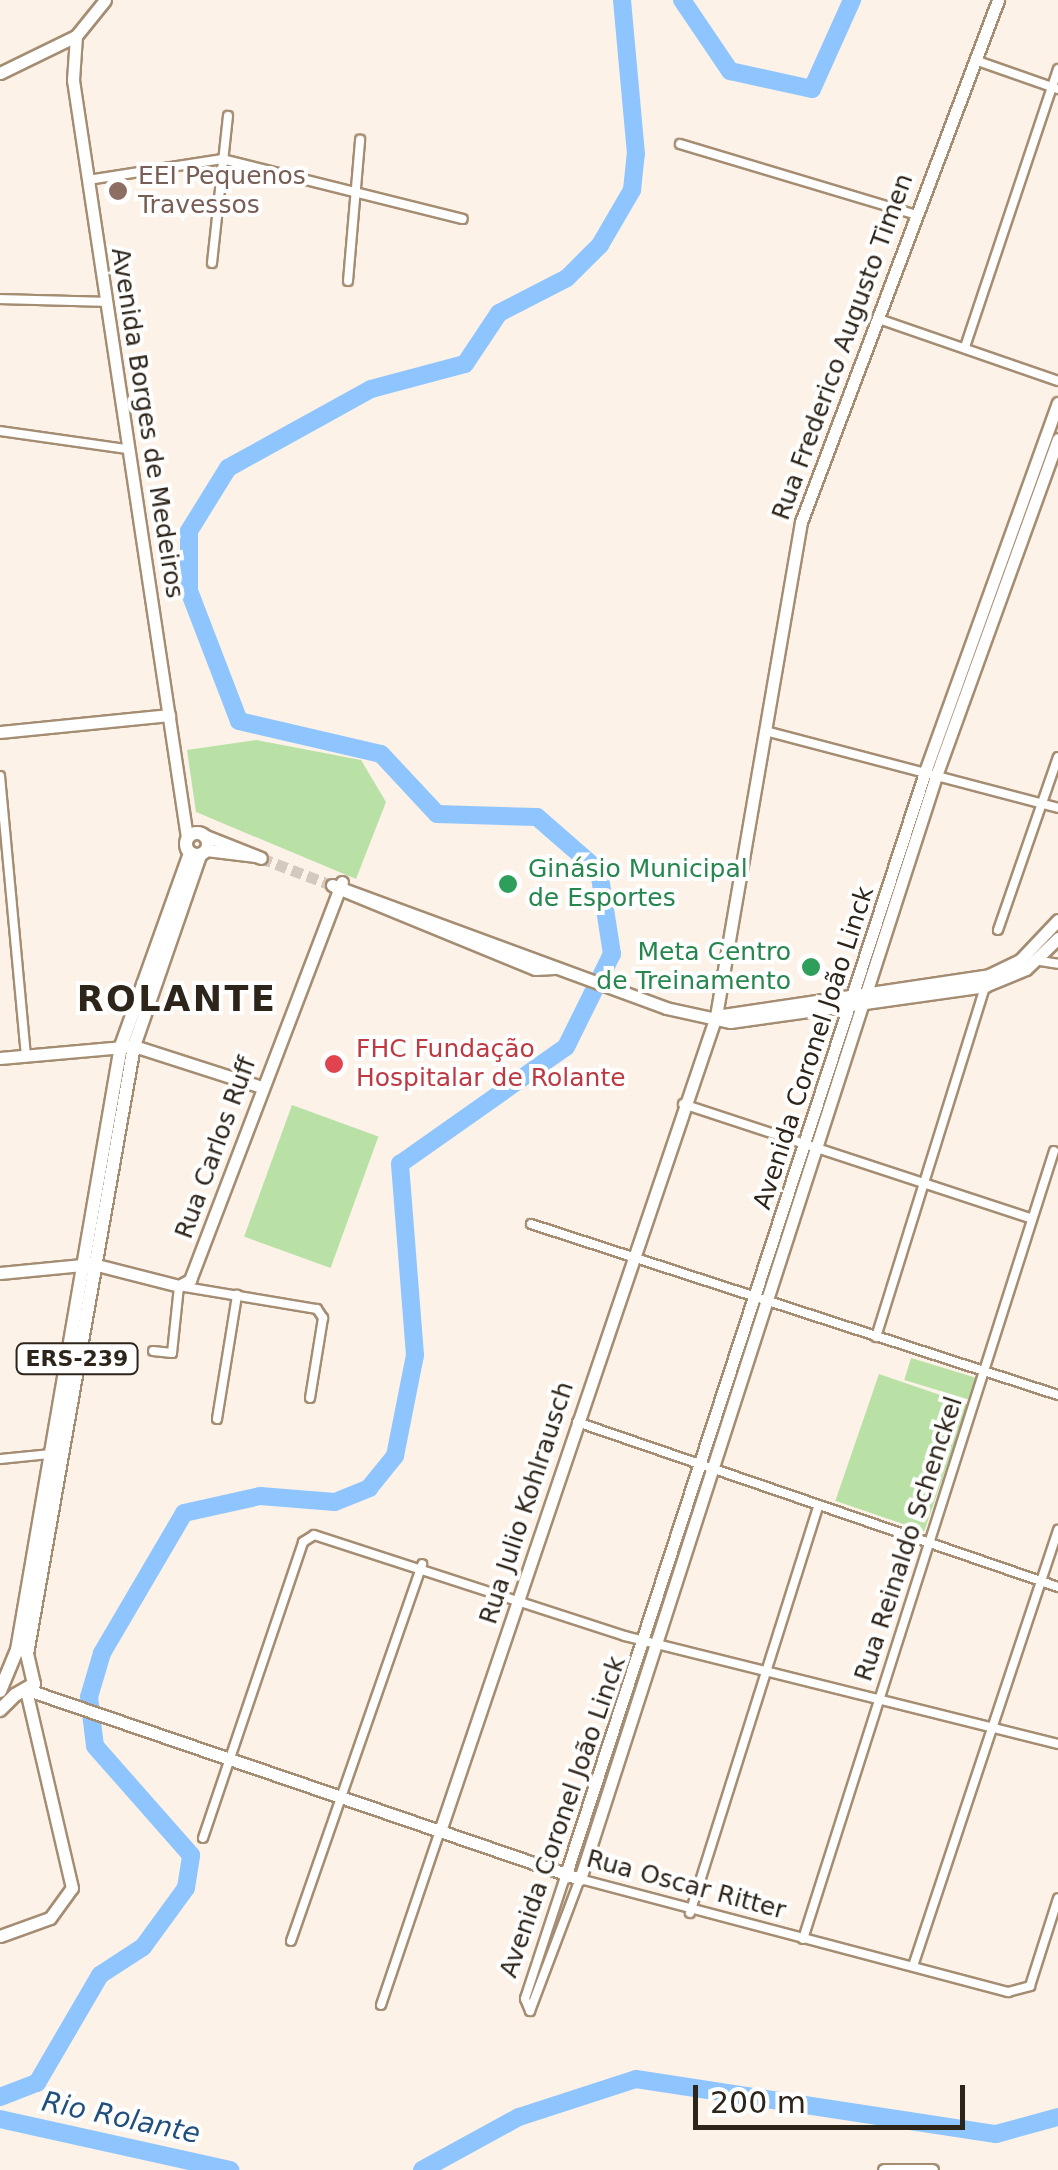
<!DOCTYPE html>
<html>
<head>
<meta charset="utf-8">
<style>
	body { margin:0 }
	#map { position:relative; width:1058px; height:2170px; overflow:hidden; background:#fcf2e7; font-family:"DejaVu Sans",sans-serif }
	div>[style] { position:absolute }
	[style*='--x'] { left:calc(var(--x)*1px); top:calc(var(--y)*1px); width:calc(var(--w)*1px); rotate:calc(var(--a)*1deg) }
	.green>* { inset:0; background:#b9e1a6; transform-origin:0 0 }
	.river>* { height:18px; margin:-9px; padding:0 9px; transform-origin:9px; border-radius:9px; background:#8fc5fe }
	.secondary-tunnel>* { height:11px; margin-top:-5.5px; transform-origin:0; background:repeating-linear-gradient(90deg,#d3c9be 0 11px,transparent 0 16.5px) }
	.roads { filter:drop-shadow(2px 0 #a48d72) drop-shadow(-2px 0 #a48d72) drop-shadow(0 2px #a48d72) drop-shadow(0 -2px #a48d72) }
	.street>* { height:8px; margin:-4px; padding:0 4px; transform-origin:4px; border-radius:4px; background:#fff }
	.secondary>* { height:11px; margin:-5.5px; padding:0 5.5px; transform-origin:5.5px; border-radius:5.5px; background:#fff }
	.primary>* { height:12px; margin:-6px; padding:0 6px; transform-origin:6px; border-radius:6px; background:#fff }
	.primary>.ring { margin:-6px; padding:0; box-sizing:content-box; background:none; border:12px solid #fff; border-radius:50% }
	.dots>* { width:28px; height:28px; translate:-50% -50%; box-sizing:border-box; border:5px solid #fff; border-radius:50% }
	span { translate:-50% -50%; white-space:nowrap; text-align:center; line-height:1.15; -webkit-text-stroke:8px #fff; paint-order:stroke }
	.shield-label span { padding:2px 8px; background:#fff; border:2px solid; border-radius:8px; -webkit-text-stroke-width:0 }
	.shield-label { font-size:22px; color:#2e251a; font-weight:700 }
	.education-label { font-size:25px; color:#785e54 }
	.left { translate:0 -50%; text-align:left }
	.street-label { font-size:25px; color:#2e251a }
	.leisure-label { font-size:25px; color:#27864d }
	.right { translate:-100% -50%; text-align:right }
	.health-label { font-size:25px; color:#be3a42 }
	.water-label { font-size:28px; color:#204f7d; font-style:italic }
	.district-label { font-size:35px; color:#2e251a; font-weight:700; letter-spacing:2.5px }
	.scale { position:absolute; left:693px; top:2085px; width:272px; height:45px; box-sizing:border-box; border:5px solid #2e251a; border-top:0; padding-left:12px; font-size:30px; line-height:35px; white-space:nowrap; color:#2e251a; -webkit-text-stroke:8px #fff; paint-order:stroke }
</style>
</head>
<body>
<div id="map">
	<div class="green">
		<i style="clip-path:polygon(256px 740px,361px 760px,386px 802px,356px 879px,196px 812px,187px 750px)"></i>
		<i style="left:292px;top:1105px;width:92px;height:140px;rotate:20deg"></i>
		<i style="left:911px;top:1358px;width:67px;height:23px;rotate:17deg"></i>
		<i style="left:879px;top:1374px;width:94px;height:134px;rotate:19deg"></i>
	</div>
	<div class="river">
		<i style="--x:682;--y:0;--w:86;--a:55.9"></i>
		<i style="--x:730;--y:71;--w:84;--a:12.4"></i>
		<i style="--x:812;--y:89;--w:98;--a:-65.8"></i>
		<i style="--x:0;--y:2097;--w:40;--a:-21"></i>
		<i style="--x:37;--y:2083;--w:125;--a:-59.7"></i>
		<i style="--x:100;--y:1975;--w:51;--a:-33.1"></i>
		<i style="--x:143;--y:1947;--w:73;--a:-53.9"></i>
		<i style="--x:186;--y:1888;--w:33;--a:-81"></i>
		<i style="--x:191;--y:1855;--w:145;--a:-131.4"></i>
		<i style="--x:95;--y:1746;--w:49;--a:-97"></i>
		<i style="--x:89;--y:1697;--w:46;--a:-73.5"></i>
		<i style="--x:102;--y:1653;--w:162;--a:-59.6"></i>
		<i style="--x:184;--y:1513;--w:78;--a:-12.6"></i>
		<i style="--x:260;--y:1496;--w:75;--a:4.6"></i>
		<i style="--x:335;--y:1502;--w:37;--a:-22"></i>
		<i style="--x:369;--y:1488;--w:41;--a:-50.9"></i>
		<i style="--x:395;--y:1456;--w:103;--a:-78.8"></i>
		<i style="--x:415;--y:1355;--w:192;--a:-94.5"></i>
		<i style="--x:400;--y:1164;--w:203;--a:-35.2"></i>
		<i style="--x:566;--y:1047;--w:104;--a:-63.7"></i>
		<i style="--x:612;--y:954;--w:84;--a:-98.9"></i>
		<i style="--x:599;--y:871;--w:82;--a:-138.9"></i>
		<i style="--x:537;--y:817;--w:100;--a:-178.3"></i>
		<i style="--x:437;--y:814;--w:82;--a:-133"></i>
		<i style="--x:381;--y:754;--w:146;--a:-166.9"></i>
		<i style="--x:239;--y:721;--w:139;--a:-111"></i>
		<i style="--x:189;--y:591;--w:60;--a:-90"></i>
		<i style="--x:189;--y:531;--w:74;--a:-58.2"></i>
		<i style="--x:228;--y:468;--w:163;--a:-28.9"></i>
		<i style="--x:371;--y:389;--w:97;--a:-14.9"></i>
		<i style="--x:465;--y:364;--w:61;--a:-56.3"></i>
		<i style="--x:499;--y:313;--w:76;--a:-27.2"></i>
		<i style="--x:567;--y:278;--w:47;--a:-45"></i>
		<i style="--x:600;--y:245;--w:64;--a:-59.8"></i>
		<i style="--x:632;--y:190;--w:36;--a:-84"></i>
		<i style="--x:636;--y:154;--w:155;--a:-95.2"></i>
		<i style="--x:0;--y:2119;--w:236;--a:12.5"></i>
		<i style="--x:422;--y:2170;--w:111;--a:-28.7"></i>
		<i style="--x:519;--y:2117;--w:123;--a:-18"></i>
		<i style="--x:636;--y:2079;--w:364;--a:8.7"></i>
		<i style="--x:996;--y:2134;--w:64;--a:-15.3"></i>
	</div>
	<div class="secondary-tunnel">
		<i style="--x:261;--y:858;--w:73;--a:20.9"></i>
	</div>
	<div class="roads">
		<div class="street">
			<i style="--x:975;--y:60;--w:88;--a:19.3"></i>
			<i style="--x:680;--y:144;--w:244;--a:16.7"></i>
			<i style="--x:88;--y:180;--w:136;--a:-8.9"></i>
			<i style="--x:222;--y:159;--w:248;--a:14"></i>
			<i style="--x:212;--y:263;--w:148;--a:-83.8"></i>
			<i style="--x:348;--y:281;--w:142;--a:-85.1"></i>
			<i style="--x:0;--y:299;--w:107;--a:1.6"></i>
			<i style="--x:879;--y:319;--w:189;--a:19.1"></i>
			<i style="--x:965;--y:347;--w:293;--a:-71.5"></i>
			<i style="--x:0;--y:431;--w:128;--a:8.1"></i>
			<i style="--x:765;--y:731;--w:303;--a:14.7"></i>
			<i style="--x:0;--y:776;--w:280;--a:84.7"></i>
			<i style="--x:998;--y:930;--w:183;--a:-70.9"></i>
			<i style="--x:1034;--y:960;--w:24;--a:9"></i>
			<i style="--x:683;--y:1104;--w:367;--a:18.2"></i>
			<i style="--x:531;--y:1224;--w:554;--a:17.98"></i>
			<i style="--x:876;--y:1337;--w:370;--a:-72.7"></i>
			<i style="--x:153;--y:1351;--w:19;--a:6"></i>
			<i style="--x:172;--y:1353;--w:67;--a:-84"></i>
			<i style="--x:179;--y:1286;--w:140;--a:9.5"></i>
			<i style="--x:317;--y:1309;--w:11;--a:56"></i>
			<i style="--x:323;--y:1318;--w:81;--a:99.2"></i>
			<i style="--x:217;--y:1419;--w:126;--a:-80.8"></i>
			<i style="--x:577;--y:1422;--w:509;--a:18.93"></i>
			<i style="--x:0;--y:1459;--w:50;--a:-5.7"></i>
			<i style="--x:203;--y:1838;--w:312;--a:-71.3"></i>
			<i style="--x:303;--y:1542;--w:13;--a:-32"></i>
			<i style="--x:314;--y:1535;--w:327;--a:18"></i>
			<i style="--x:625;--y:1636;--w:446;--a:14"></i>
			<i style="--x:565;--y:1877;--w:128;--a:108.2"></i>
			<i style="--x:525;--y:1999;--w:13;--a:67"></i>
			<i style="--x:530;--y:2011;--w:141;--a:-69.3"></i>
			<i style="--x:580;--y:1879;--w:443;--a:14.8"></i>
			<i style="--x:1008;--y:1992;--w:23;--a:-15"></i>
			<i style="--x:1030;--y:1986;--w:92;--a:-72.3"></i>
			<i style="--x:690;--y:1913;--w:427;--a:-72.5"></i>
			<i style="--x:803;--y:1939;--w:827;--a:-72.33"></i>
			<i style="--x:291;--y:1941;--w:399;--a:-70.8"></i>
			<i style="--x:913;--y:1966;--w:460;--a:-71.6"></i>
			<i style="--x:381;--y:2005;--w:184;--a:-71.3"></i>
		</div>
		<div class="secondary">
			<i style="--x:76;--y:36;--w:44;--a:93.9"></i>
			<i style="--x:73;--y:80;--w:766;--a:81.44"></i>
			<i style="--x:0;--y:73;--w:85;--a:-26"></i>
			<i style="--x:76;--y:36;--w:46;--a:-51.1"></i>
			<i style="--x:0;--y:732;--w:170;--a:-5.7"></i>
			<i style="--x:206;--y:836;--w:59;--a:21.8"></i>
			<i style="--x:206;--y:850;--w:50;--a:6.8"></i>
			<i style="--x:332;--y:885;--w:356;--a:20.2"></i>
			<i style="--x:666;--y:1008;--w:66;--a:12.3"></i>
			<i style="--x:730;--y:1022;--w:258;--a:-8"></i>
			<i style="--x:985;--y:986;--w:44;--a:-22.5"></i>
			<i style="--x:1026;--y:969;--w:45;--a:-44.1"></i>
			<i style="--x:335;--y:887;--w:216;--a:22.3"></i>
			<i style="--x:535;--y:969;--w:19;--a:-3"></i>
			<i style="--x:716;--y:1016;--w:276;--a:-8.5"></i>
			<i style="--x:989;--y:975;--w:34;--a:-26"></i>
			<i style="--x:1020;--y:960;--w:55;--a:-46.5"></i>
			<i style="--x:0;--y:1058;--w:135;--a:-5.1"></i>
			<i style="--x:134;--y:1046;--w:134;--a:17.8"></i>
			<i style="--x:0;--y:1273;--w:93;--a:-5.5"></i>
			<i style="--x:93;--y:1264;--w:89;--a:14.3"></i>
			<i style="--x:179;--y:1286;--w:13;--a:-29"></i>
			<i style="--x:190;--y:1280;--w:426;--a:-69.1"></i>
			<i style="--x:31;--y:1691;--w:580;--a:18.9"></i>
			<i style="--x:580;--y:1879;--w:1162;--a:-72.11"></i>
			<i style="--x:937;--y:773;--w:355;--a:-70.1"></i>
			<i style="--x:440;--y:1831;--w:860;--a:-71.29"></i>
			<i style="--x:716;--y:1016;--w:501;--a:-80.24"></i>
			<i style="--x:801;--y:522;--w:558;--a:-69.32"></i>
			<i style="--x:565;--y:1877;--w:1165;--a:-71.95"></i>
			<i style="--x:926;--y:769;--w:389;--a:-70.2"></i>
			<i style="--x:0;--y:1936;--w:53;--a:-19.8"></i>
			<i style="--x:50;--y:1918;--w:37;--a:-54"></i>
			<i style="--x:72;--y:1888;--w:199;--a:-103.1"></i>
			<i style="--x:884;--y:2170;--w:48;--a:0"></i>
		</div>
		<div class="primary">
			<i class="ring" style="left:186px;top:833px;width:10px;height:10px"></i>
			<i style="--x:0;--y:1691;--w:44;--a:-67.5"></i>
			<i style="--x:17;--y:1650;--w:613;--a:-80.23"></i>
			<i style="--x:121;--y:1046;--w:205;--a:-70.3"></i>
			<i style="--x:15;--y:1695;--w:22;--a:-30"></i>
			<i style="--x:34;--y:1684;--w:31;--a:-103"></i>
			<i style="--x:27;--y:1654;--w:617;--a:-80.02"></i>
			<i style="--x:134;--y:1046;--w:202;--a:-70.9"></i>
			<i style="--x:0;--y:1710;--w:21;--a:-45"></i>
		</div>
	</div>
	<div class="dots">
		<i style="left:118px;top:191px;background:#8d6e63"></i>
		<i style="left:508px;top:884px;background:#2e9e5b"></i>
		<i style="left:811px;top:967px;background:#2e9e5b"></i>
		<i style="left:334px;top:1064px;background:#e0444e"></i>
	</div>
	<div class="shield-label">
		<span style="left:77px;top:1359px">ERS-239</span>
	</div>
	<div class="education-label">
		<span class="left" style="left:138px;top:191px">EEI Pequenos<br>Travessos</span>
	</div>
	<div class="street-label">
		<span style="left:843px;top:347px;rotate:-70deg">Rua Frederico Augusto Timen</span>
		<span style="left:147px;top:423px;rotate:81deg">Avenida Borges de Medeiros</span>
		<span style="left:814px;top:1048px;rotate:-72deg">Avenida Coronel João Linck</span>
		<span style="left:216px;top:1148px;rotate:-70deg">Rua Carlos Ruff</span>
		<span style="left:527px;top:1503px;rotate:-72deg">Rua Julio Kohlrausch</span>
		<span style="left:909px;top:1539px;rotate:-72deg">Rua Reinaldo Schenckel</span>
		<span style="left:563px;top:1817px;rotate:-71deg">Avenida Coronel João Linck</span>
		<span style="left:686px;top:1885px;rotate:15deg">Rua Oscar Ritter</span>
	</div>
	<div class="leisure-label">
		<span class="left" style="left:528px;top:884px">Ginásio Municipal<br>de Esportes</span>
		<span class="right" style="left:791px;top:967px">Meta Centro<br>de Treinamento</span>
	</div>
	<div class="health-label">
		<span class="left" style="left:356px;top:1064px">FHC Fundação<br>Hospitalar de Rolante</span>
	</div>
	<div class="water-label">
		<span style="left:121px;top:2118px;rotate:12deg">Rio Rolante</span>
	</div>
	<div class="district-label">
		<span style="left:177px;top:999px">ROLANTE</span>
	</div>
	<div class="scale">200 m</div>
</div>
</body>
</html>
